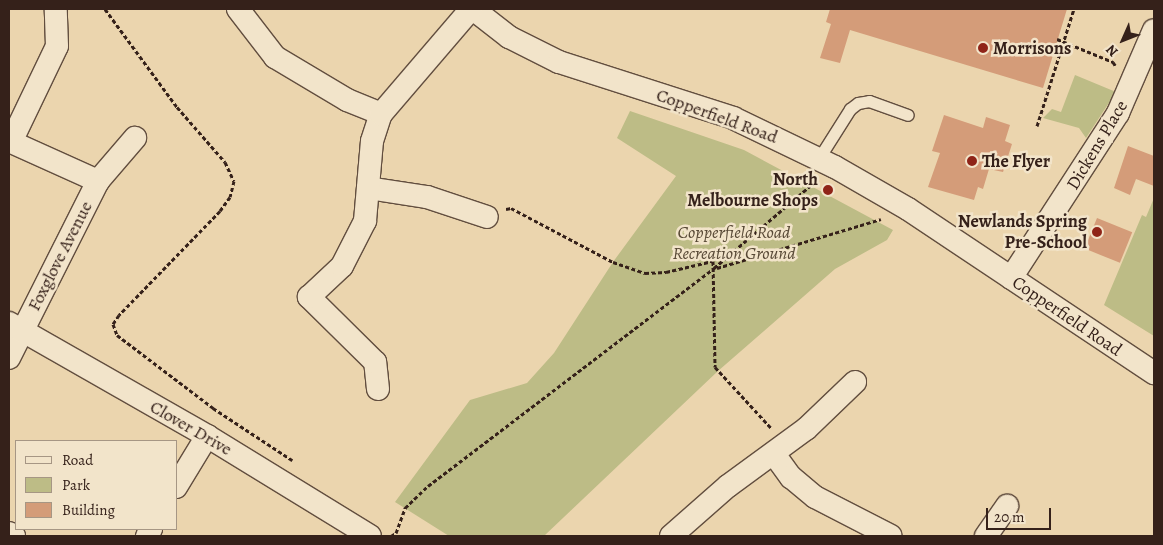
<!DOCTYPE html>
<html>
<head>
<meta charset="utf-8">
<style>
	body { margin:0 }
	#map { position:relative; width:1163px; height:545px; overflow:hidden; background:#ebd5ae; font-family:Alegreya,serif }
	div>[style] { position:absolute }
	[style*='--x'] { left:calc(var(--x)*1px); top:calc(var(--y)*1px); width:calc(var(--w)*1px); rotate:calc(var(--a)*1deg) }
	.green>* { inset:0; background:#bdbc86 }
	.building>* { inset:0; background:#d49c79; transform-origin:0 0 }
	.path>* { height:3px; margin-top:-1.5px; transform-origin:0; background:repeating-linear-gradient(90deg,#35211a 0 4px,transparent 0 6.5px) }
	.roads { filter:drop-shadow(1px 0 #624e3f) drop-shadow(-1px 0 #624e3f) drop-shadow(0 1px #624e3f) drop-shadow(0 -1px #624e3f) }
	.service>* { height:11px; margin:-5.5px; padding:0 5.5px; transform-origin:5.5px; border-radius:5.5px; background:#f2e4ca }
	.minor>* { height:22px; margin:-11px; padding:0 11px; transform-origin:11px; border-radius:11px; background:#f2e4ca }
	.dots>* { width:14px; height:14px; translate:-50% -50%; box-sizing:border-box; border:2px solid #f2e4ca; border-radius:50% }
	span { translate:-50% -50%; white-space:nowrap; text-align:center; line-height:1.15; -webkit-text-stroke:5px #f2e4ca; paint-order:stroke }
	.poi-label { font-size:18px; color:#35211a; font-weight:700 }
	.left { translate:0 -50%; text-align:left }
	.right { translate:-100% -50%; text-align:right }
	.street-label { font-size:18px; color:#35211a }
	.park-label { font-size:18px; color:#574835; font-style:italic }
	.frame { position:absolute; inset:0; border:10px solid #35211a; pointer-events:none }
	.legend { position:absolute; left:15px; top:440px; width:162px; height:90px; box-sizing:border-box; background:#f2e4ca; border:1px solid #a69684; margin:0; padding:6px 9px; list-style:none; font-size:15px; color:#35211a }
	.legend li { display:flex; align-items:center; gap:10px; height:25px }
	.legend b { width:25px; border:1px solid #a69684 }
	.north { position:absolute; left:1098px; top:15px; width:50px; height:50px; -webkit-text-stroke:4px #f2e4ca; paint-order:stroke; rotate:226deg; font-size:14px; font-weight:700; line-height:20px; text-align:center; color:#35211a }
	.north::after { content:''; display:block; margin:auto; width:18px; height:22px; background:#35211a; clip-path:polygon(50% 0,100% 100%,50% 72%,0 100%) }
	.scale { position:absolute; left:986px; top:508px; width:65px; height:22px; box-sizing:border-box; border:2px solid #35211a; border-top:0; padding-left:6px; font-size:15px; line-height:18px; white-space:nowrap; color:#35211a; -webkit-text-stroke:4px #f2e4ca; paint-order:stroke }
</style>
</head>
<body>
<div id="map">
	<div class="green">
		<i style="clip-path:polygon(1075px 75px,1116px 92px,1086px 138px,1079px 128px,1043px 118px,1052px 109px,1061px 112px)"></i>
		<i style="clip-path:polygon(630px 111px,744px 150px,893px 230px,887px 240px,835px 269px,718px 371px,544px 536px,449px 536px,395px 502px,470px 400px,527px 383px,554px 353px,613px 262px,676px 176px,617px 138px)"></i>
		<i style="clip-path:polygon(1154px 198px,1154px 336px,1104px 305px,1142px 215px,1146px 217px)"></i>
	</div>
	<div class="building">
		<i style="clip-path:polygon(830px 9px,1067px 9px,1043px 88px,850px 30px,840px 63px,820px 58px,831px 24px,826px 22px)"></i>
		<i style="clip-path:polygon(944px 115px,983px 128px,986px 117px,1010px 125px,1005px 141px,1012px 144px,1003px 172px,989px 169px,983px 189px,978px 187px,974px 200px,928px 187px,940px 153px,932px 151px)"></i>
		<i style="clip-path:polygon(1128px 146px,1154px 156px,1154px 186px,1136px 179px,1130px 195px,1114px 188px)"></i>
		<i style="left:1097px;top:218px;width:38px;height:33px;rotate:22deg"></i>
	</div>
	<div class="path">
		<i style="--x:105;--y:9;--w:122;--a:53.7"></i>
		<i style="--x:177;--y:107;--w:73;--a:48.9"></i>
		<i style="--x:225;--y:162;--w:21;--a:65"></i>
		<i style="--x:234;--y:181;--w:16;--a:104"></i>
		<i style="--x:230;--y:197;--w:17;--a:126"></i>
		<i style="--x:220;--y:211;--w:145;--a:134.2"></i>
		<i style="--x:119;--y:315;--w:11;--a:124"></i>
		<i style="--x:113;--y:324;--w:12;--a:70"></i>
		<i style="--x:117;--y:335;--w:121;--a:37.2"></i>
		<i style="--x:213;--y:408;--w:95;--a:33.4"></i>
		<i style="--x:1057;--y:39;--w:61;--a:22.3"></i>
		<i style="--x:1113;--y:62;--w:4;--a:56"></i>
		<i style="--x:1037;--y:126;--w:123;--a:-72.5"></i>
		<i style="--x:506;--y:209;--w:5;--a:-11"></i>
		<i style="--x:511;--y:208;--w:115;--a:27.9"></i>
		<i style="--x:613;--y:262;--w:34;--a:19"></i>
		<i style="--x:645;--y:273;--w:21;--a:-3"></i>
		<i style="--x:666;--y:272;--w:48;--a:-13.2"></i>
		<i style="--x:713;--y:261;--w:106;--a:88.9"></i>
		<i style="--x:715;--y:367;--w:83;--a:47.4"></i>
		<i style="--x:717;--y:268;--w:171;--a:-16.6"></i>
		<i style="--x:391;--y:536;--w:6;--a:-31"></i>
		<i style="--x:396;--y:533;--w:27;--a:-70"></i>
		<i style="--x:405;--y:508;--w:32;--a:-44"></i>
		<i style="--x:428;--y:486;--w:360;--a:-37.3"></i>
		<i style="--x:714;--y:268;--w:126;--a:-40.5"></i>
		<i style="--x:810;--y:186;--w:6;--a:-72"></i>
	</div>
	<div class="roads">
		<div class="service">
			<i style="--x:819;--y:158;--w:58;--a:-57.7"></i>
			<i style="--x:850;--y:109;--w:10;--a:-37"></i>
			<i style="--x:858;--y:103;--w:11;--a:-10"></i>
			<i style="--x:869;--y:101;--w:41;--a:19.7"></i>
		</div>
		<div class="minor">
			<i style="--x:238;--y:9;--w:61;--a:52.4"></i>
			<i style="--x:275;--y:57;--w:84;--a:30.8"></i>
			<i style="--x:347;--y:100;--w:37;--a:22"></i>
			<i style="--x:473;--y:9;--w:46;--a:37.9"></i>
			<i style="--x:509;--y:37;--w:56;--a:26.6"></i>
			<i style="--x:559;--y:62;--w:183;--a:17.8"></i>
			<i style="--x:733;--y:118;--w:113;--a:25.7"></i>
			<i style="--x:835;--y:167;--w:84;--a:29.9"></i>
			<i style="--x:908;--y:209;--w:296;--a:33.7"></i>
			<i style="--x:9;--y:141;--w:98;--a:24.2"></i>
			<i style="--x:98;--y:181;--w:198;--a:116.7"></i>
			<i style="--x:11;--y:142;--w:106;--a:-64.4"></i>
			<i style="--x:57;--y:46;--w:37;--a:-92"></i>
			<i style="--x:98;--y:181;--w:57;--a:-49.3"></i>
			<i style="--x:368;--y:188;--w:60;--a:8.7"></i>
			<i style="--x:427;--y:197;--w:63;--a:18.4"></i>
			<i style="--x:1011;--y:278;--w:197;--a:-57"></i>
			<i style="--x:1118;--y:113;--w:90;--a:-66.6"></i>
			<i style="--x:9;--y:323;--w:228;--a:29.7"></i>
			<i style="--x:207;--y:436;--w:191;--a:31.5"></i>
			<i style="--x:378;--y:389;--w:27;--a:-96"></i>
			<i style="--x:375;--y:362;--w:93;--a:-135.4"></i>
			<i style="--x:309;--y:297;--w:45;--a:-43.2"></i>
			<i style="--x:342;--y:266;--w:51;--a:-62.9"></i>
			<i style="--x:365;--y:221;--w:80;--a:-85"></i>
			<i style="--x:372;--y:141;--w:28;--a:-72"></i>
			<i style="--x:381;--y:114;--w:138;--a:-49.4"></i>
			<i style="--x:774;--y:454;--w:29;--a:54"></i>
			<i style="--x:791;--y:477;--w:31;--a:40"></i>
			<i style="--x:815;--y:497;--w:85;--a:27.2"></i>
			<i style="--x:176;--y:487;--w:60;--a:-58.7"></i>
			<i style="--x:9;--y:533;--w:6;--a:31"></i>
			<i style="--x:147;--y:536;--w:8;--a:-60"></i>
			<i style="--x:671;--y:536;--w:76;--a:-41.3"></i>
			<i style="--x:728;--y:486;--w:97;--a:-36.2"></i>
			<i style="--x:806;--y:429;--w:68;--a:-43.8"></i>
			<i style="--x:986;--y:536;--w:37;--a:-55"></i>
		</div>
	</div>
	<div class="dots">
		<i style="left:983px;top:48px;background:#8f2418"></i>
		<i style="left:972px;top:161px;background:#8f2418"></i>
		<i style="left:828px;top:190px;background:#8f2418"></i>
		<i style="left:1097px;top:232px;background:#8f2418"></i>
	</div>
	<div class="poi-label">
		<span class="left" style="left:993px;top:48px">Morrisons</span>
		<span class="left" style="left:982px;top:161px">The Flyer</span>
		<span class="right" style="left:818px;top:190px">North<br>Melbourne Shops</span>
		<span class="right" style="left:1087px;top:232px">Newlands Spring<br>Pre-School</span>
	</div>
	<div class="street-label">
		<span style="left:717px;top:116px;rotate:20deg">Copperfield Road</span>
		<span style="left:1097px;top:145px;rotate:-59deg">Dickens Place</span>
		<span style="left:60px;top:256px;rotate:-63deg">Foxglove Avenue</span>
		<span style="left:1067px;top:316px;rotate:34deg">Copperfield Road</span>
		<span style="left:191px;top:428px;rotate:30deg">Clover Drive</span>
	</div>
	<div class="park-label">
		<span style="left:734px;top:243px">Copperfield Road<br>Recreation Ground</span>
	</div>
	<div class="frame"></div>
	<ul class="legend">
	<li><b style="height:6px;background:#f2e4ca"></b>Road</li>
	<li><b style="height:14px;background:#bdbc86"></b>Park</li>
	<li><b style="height:14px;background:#d49c79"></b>Building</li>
	</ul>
	<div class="north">N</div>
	<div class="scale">20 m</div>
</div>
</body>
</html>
